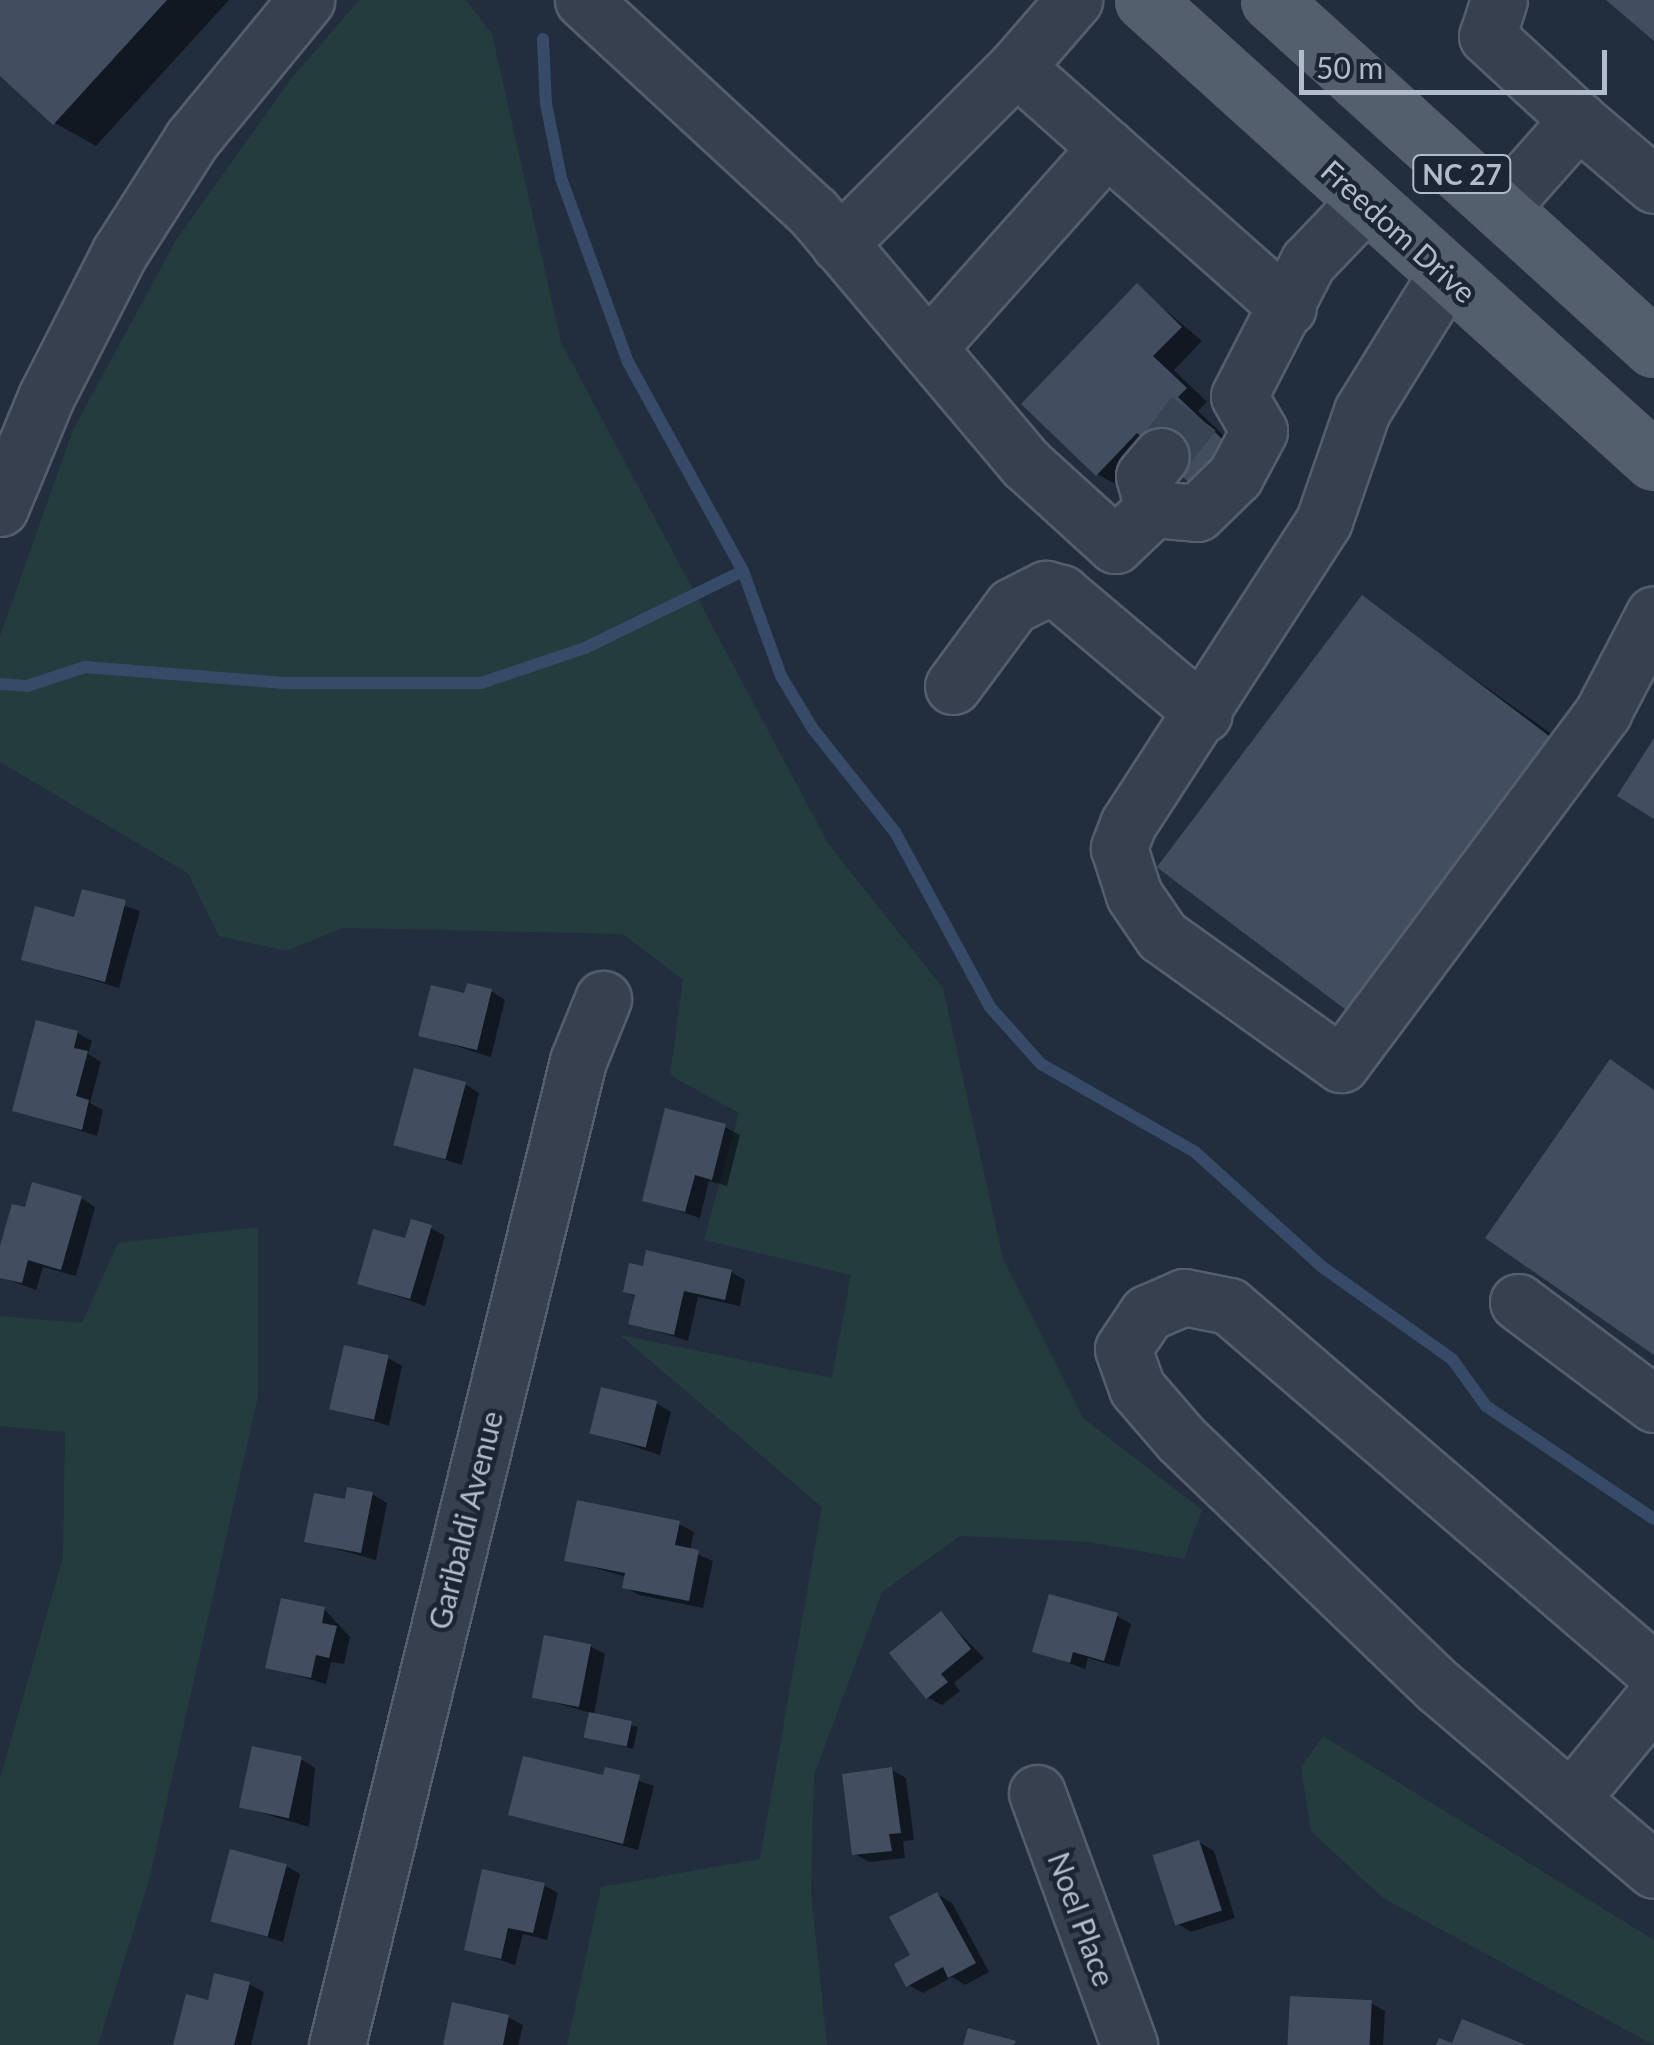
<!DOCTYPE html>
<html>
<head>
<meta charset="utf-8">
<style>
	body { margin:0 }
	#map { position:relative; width:1654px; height:2045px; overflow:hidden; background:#222e3e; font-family:Lato,sans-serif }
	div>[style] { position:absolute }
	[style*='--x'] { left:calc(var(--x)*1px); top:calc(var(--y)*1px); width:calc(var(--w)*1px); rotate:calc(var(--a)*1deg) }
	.green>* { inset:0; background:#253c3f }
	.shadow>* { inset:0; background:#0007 }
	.stream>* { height:12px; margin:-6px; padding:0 6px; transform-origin:6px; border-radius:6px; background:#374b68 }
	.building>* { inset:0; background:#414e60; transform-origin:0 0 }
	.minor-tunnel>* { height:55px; margin-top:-27.5px; transform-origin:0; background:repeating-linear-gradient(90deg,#384353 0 55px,transparent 0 83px) }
	.roads { filter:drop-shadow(2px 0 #555e6c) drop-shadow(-2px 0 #555e6c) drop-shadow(0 2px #555e6c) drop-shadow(0 -2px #555e6c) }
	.minor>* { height:55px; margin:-27.5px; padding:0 27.5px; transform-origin:27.5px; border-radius:27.5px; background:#37404e }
	.major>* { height:55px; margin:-27.5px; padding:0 27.5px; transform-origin:27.5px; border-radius:27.5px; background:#545f6e }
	span { translate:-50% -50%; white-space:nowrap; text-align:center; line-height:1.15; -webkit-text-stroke:9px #1c2533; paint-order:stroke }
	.shield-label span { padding:2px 8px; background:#1c2533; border:2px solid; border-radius:8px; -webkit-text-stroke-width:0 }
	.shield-label { font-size:28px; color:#b2bbc9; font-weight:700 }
	.street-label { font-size:30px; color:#b2bbc9 }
	.scale { position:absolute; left:1299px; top:50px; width:308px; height:45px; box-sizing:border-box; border:5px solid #b2bbc9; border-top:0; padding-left:12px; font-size:30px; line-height:35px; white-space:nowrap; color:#b2bbc9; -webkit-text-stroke:8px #1c2533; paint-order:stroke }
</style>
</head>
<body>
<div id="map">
	<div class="green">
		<i style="clip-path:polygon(359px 0,466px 0,492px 34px,561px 342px,829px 845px,943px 988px,1003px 1259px,1083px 1418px,1202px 1510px,1184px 1559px,1089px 1542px,960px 1536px,882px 1592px,814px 1775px,811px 1892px,827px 2045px,567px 2045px,601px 1887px,760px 1859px,822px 1507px,620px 1335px,832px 1378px,851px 1275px,704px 1240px,739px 1113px,670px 1075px,683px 980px,623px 934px,343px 928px,286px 951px,219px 936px,188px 873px,0 762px,0 636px,73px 430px,176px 240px,291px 79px)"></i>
		<i style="clip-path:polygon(258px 1227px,258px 1396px,149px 1880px,98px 2045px,0 2045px,0 1779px,63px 1557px,65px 1432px,0 1426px,0 1316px,82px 1323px,118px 1243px)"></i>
		<i style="clip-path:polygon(1323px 1736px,1654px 1940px,1654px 2045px,1383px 1898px,1311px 1831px,1301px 1767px)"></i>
	</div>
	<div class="shadow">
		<i style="clip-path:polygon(0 0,229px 0,96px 146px,55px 123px,0 73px)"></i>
		<i style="clip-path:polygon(1137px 286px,1202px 341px,1174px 370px,1207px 402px,1198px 411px,1259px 469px,1156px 448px,1119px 486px,1097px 474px)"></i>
		<i style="clip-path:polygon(1363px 599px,1592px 763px,1162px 868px)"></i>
		<i style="clip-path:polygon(83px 892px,140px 911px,119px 988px,24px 959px,76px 920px)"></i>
		<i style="clip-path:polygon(491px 991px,505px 1000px,491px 1057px,421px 1035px,466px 996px)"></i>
		<i style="clip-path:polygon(77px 1033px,92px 1041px,88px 1054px,101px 1062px,90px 1103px,103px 1110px,97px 1136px,15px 1110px)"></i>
		<i style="clip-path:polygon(465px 1084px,479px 1093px,462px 1165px,398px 1145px)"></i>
		<i style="clip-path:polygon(725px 1127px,740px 1135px,727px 1186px,709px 1181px,700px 1218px,645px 1200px)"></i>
		<i style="clip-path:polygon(81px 1198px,95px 1207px,76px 1276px,43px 1267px,36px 1290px,0 1277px,0 1255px,27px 1210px)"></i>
		<i style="clip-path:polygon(431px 1228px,445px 1236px,425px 1306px,360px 1283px)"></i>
		<i style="clip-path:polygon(731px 1272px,745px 1280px,740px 1306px,698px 1297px,688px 1341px,631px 1323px,637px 1298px,625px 1291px)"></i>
		<i style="clip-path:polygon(388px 1358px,402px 1366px,389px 1426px,332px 1408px)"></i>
		<i style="clip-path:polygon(656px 1403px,671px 1412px,660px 1455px,593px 1433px)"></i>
		<i style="clip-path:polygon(372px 1494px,387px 1503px,376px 1560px,307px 1541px,347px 1502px)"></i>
		<i style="clip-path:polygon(679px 1524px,694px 1532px,690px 1551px,713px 1561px,703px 1608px,639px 1595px,625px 1587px,627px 1577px,567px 1560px)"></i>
		<i style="clip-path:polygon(283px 1601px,325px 1610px,350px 1637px,344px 1664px,331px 1662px,326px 1684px,268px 1667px)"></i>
		<i style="clip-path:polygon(941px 1614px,984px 1658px,954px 1683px,960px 1691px,942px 1705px,927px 1697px)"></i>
		<i style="clip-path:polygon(1117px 1616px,1131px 1624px,1119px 1667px,1088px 1658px,1085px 1669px,1035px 1651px)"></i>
		<i style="clip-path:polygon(590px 1646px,605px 1654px,594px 1715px,638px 1727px,633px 1749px,587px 1737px,591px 1713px,535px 1697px)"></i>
		<i style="clip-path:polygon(301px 1759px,315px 1768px,309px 1827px,241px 1807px)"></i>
		<i style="clip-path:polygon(607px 1770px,654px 1786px,638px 1850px,511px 1814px,605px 1778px)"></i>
		<i style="clip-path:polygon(892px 1770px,906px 1778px,914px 1840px,903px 1841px,905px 1858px,869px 1862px,855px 1854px)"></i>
		<i style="clip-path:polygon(1199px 1842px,1214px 1851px,1235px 1918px,1191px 1932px,1176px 1923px)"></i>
		<i style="clip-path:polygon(286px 1866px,300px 1874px,283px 1942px,214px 1921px)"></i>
		<i style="clip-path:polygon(544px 1885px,558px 1893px,547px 1940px,523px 1934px,515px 1965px,467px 1949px)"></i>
		<i style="clip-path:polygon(937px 1894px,952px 1903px,989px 1972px,965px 1985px,952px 1977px,923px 1993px,908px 1985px)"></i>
		<i style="clip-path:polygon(249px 1984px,264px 1992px,251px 2045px,176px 2045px,210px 2003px)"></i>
		<i style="clip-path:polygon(1371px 2003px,1385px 2011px,1383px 2045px,1290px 2045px)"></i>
		<i style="clip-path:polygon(508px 2017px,523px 2025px,518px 2045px,446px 2045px)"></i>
	</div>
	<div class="stream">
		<i style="--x:543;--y:39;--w:65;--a:87.4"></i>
		<i style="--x:546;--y:104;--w:76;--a:78.5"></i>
		<i style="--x:561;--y:178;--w:196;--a:70"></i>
		<i style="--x:628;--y:362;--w:239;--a:61.2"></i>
		<i style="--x:743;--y:571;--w:112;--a:70.1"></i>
		<i style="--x:781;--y:676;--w:62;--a:58.9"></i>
		<i style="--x:813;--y:729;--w:132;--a:51.5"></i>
		<i style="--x:895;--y:832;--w:199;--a:61.5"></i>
		<i style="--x:990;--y:1007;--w:76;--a:48.2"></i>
		<i style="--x:1041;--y:1064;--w:177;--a:29.7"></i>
		<i style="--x:1195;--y:1152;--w:170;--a:42.1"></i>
		<i style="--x:1321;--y:1266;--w:161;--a:35.4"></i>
		<i style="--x:1452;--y:1359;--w:58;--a:54.1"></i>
		<i style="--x:1486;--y:1406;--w:202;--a:33.9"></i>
		<i style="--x:0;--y:684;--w:27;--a:4"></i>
		<i style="--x:27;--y:686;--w:61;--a:-18.1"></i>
		<i style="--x:85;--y:667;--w:202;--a:4.6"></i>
		<i style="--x:286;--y:683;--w:195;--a:0"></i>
		<i style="--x:481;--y:683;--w:110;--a:-18.6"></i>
		<i style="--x:585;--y:648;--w:176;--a:-26"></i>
	</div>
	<div class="building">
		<i style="clip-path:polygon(0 0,167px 0,53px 125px,0 76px)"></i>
		<i style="clip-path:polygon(1606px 0,1654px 0,1654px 41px)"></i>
		<i style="clip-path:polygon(1137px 283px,1182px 327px,1153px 356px,1187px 388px,1178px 397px,1239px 455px,1201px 494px,1137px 433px,1096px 476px,1021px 404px)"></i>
		<i style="left:1362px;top:595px;width:252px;height:341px;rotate:37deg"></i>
		<i style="clip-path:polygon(1654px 738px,1654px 819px,1617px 796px)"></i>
		<i style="clip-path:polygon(82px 889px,126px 900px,105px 982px,21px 960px,35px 906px,74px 917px)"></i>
		<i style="clip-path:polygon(467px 983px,492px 989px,477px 1050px,418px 1036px,431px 985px,464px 993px)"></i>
		<i style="clip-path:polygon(36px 1020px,78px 1031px,74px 1048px,88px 1051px,76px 1096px,89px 1100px,82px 1130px,12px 1111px)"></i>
		<i style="clip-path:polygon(1610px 1059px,1654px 1090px,1654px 1355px,1485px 1238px)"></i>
		<i style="left:414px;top:1068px;width:54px;height:80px;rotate:15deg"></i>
		<i style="clip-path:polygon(665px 1108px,726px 1124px,712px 1180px,695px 1175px,685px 1212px,642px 1201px)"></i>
		<i style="clip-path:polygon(32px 1182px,82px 1196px,61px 1270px,28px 1260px,22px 1283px,0 1278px,0 1246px,12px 1204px,25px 1207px)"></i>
		<i style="clip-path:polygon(411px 1219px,432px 1225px,410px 1299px,357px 1284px,373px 1229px,405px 1238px)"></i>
		<i style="clip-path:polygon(646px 1250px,732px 1270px,725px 1300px,684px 1291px,674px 1335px,628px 1324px,635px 1295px,623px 1292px,629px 1263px,643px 1266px)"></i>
		<i style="left:344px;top:1345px;width:46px;height:66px;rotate:13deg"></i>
		<i style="left:601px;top:1387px;width:58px;height:48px;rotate:14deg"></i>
		<i style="clip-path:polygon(347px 1487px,373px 1492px,361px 1553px,304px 1542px,314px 1493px,345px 1499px)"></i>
		<i style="clip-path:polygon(577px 1500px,680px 1521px,675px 1545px,699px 1550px,689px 1601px,622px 1588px,625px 1573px,564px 1561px)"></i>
		<i style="clip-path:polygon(1049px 1594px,1118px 1613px,1104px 1661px,1073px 1652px,1070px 1663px,1032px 1652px)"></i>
		<i style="clip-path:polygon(281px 1598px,325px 1607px,322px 1623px,337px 1626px,329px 1658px,316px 1655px,311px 1678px,265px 1668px)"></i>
		<i style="clip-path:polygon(941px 1611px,971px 1649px,941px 1674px,948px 1682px,926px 1699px,889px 1653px)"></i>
		<i style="left:544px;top:1635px;width:48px;height:64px;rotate:11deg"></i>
		<i style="left:589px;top:1712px;width:44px;height:26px;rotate:12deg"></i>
		<i style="left:252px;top:1746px;width:51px;height:63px;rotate:12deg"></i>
		<i style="clip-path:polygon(523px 1756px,603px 1775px,605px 1767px,640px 1775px,623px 1844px,508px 1815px)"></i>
		<i style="clip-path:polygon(892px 1767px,901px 1833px,889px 1834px,892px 1851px,852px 1855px,842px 1774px)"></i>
		<i style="left:1199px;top:1840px;width:74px;height:49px;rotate:72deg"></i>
		<i style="left:230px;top:1849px;width:59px;height:75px;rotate:15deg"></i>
		<i style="clip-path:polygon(482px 1869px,545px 1883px,533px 1933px,508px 1928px,501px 1959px,464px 1950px)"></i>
		<i style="clip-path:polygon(937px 1892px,976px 1963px,948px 1978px,943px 1967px,906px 1987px,894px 1964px,910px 1955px,889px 1917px)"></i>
		<i style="clip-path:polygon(214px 1973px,250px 1982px,234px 2045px,173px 2045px,186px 1994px,208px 2000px)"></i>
		<i style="left:1290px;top:1996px;width:82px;height:49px;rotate:3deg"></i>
		<i style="clip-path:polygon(452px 2002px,509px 2015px,503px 2045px,443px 2045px)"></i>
		<i style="clip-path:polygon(1462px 2019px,1526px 2045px,1436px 2045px,1439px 2038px,1452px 2043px)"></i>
		<i style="clip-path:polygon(968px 2028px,1016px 2041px,1014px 2045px,963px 2045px)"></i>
	</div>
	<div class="minor-tunnel">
		<i style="--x:1161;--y:456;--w:54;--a:-52.5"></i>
	</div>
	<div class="roads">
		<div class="minor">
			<i style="--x:583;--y:0;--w:313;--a:42.7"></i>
			<i style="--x:813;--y:212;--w:329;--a:49.8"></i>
			<i style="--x:1025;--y:463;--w:122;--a:42.3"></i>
			<i style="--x:1115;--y:545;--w:52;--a:-43.5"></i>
			<i style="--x:1153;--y:509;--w:44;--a:5.2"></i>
			<i style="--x:1197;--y:513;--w:53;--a:-44.2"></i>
			<i style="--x:1235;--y:476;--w:51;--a:-61.9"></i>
			<i style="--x:1259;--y:431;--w:40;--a:-119.7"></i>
			<i style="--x:1239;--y:396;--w:151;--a:-62.8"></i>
			<i style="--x:1308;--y:262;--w:84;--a:-46.4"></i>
			<i style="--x:1499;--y:0;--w:38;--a:108"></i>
			<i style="--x:1487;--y:36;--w:124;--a:42.7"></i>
			<i style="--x:1016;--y:67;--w:89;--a:-49.1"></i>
			<i style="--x:1500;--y:208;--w:118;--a:-48.4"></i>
			<i style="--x:1578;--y:120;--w:100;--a:40.5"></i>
			<i style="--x:839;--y:244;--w:250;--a:-45"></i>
			<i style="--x:1016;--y:67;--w:363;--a:41.5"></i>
			<i style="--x:1446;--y:275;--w:160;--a:121.7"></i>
			<i style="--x:1362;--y:411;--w:116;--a:109.1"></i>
			<i style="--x:1324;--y:521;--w:361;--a:122.9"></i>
			<i style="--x:1128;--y:824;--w:26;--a:111"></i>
			<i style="--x:1119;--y:848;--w:49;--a:72.3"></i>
			<i style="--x:1134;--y:895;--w:50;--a:55.7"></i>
			<i style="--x:1162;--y:936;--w:220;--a:35.6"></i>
			<i style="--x:1341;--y:1064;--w:439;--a:-53.3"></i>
			<i style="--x:1603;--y:712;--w:110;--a:-62.5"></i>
			<i style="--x:928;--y:348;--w:269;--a:-48.3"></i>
			<i style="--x:0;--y:508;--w:120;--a:-67.5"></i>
			<i style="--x:46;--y:397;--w:163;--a:-63"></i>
			<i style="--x:120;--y:252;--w:134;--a:-57.5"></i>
			<i style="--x:192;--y:139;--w:180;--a:-50.6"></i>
			<i style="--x:1153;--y:509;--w:34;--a:-105"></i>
			<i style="--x:1144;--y:476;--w:26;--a:-50"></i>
			<i style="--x:953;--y:686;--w:99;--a:-53.6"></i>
			<i style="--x:1012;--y:606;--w:38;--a:-27"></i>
			<i style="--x:1046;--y:589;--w:16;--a:15"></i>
			<i style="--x:1061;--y:593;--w:187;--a:40.2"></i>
			<i style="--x:1518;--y:1302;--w:170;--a:36.9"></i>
			<i style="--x:1654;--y:1671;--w:560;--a:-139.34"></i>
			<i style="--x:1229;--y:1306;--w:46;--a:-168.7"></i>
			<i style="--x:1184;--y:1297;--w:40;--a:156.6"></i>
			<i style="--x:1147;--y:1313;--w:43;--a:123.7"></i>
			<i style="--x:1123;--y:1349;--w:41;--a:70.3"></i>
			<i style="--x:1137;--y:1388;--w:67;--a:49.2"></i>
			<i style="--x:1181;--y:1439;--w:358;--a:43.9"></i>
			<i style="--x:1439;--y:1687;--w:282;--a:40.4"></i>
			<i style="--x:1037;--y:1793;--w:268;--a:69.9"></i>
			<i style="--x:1571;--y:1799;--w:131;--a:-50.6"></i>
			<i style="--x:337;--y:2045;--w:1013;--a:-76.24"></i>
			<i style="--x:578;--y:1061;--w:67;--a:-68"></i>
		</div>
		<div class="major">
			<i style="--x:1144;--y:0;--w:687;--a:42.11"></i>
			<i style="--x:1270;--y:0;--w:518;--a:42.18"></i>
		</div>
	</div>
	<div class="shield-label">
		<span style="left:1462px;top:174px">NC 27</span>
	</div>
	<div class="street-label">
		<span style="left:1399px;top:231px;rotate:42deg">Freedom Drive</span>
		<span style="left:465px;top:1520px;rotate:-76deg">Garibaldi Avenue</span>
		<span style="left:1082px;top:1919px;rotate:70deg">Noel Place</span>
	</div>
	<div class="scale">50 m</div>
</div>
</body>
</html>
